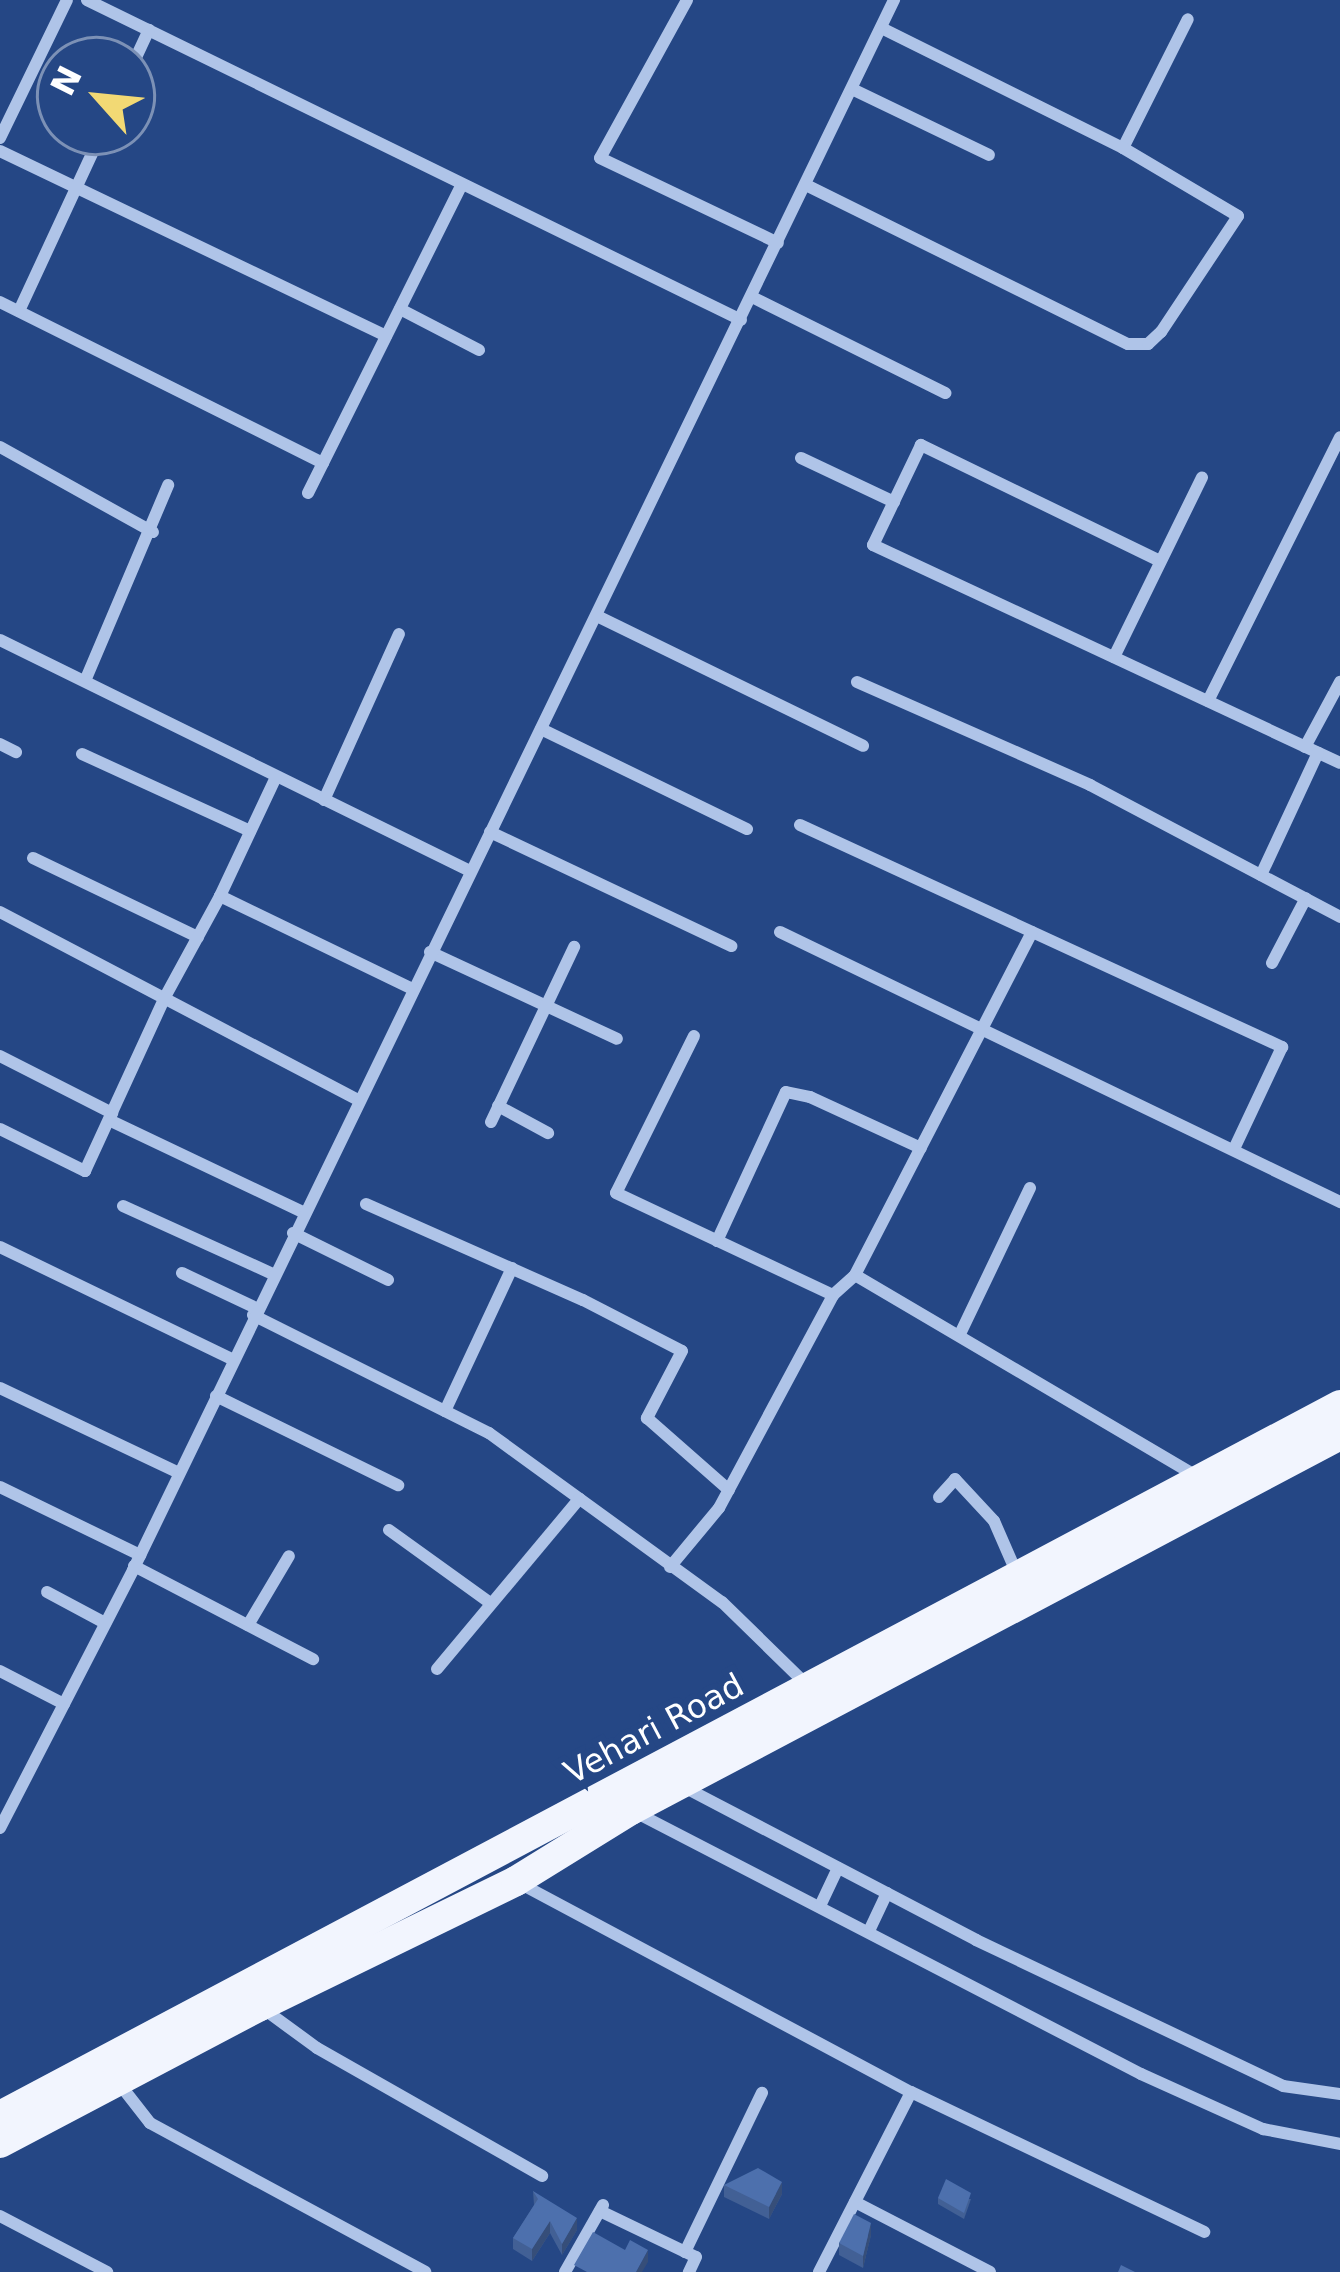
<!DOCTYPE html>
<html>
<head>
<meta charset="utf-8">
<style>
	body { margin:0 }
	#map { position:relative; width:1340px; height:2272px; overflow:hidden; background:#254785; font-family:"DejaVu Sans",sans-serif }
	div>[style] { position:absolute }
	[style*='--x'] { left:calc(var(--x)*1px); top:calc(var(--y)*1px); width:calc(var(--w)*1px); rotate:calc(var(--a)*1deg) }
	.street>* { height:12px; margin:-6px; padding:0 6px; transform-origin:6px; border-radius:6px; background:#afc4e8 }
	.primary>* { height:30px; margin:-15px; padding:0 15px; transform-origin:15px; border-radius:15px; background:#f2f5fe }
	.wall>* { inset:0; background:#426095 }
	.shaded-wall>* { inset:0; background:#364e79 }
	.building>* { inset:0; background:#4d70ad }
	span { translate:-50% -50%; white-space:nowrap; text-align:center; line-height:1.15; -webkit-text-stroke:12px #254785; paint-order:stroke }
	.street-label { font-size:33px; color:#fff }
	.north { position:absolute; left:36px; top:36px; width:120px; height:120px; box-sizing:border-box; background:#254785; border:3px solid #7c91b6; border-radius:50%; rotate:297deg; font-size:33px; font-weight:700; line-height:48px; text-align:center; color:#fff }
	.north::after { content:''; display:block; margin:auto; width:42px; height:54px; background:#f2d974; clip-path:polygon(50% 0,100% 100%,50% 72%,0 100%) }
</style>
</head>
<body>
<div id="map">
	<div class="street">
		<i style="--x:87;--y:0;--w:728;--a:26.07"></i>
		<i style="--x:687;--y:0;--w:180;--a:118.8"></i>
		<i style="--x:600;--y:158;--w:197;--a:25.5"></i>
		<i style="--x:132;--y:66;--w:40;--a:-65"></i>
		<i style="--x:852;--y:89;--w:152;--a:25.7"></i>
		<i style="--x:0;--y:138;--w:153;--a:-64.1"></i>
		<i style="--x:1123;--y:148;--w:144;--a:-63.3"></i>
		<i style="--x:0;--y:151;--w:428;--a:25.6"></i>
		<i style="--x:806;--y:185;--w:359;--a:26.3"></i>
		<i style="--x:1128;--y:344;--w:20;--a:0"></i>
		<i style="--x:1148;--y:344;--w:18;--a:-43"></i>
		<i style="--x:1161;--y:332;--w:139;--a:-56.4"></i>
		<i style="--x:1238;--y:216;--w:134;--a:-149.4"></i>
		<i style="--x:1123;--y:148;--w:270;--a:-153.6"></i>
		<i style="--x:752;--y:297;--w:216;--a:26.4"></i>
		<i style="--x:0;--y:302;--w:361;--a:26.5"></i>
		<i style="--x:400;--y:309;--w:89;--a:27.4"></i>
		<i style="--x:19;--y:311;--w:197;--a:-65.1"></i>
		<i style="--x:0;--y:447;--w:175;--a:29.1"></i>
		<i style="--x:801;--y:458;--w:103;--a:25.3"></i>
		<i style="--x:308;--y:493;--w:345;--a:-63.5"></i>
		<i style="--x:1160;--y:561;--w:266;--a:-154.1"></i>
		<i style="--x:921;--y:445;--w:111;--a:115.6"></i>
		<i style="--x:873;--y:545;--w:515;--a:25.02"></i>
		<i style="--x:597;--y:616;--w:296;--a:26"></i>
		<i style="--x:0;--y:640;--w:524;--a:26.17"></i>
		<i style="--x:1114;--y:657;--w:200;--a:-63.9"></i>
		<i style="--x:85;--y:681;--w:213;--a:-67"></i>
		<i style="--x:857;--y:682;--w:255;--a:23.8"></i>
		<i style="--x:1090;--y:785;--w:283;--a:27.8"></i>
		<i style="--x:1208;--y:701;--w:295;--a:-63.4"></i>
		<i style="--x:541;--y:729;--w:229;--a:25.9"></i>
		<i style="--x:0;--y:744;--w:18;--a:27"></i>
		<i style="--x:1305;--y:747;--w:74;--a:-61.7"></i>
		<i style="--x:82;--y:754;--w:185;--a:24.6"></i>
		<i style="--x:276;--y:777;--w:132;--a:115.2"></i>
		<i style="--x:220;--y:896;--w:213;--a:25.8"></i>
		<i style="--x:324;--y:800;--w:182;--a:-65.7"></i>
		<i style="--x:800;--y:825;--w:531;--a:24.73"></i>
		<i style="--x:1282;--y:1047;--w:110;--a:115.2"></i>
		<i style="--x:490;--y:832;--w:267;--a:25.3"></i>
		<i style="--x:33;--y:858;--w:183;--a:25.6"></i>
		<i style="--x:1261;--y:875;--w:135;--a:-65"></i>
		<i style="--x:0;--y:912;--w:404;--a:27.7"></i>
		<i style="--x:780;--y:932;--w:622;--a:25.74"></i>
		<i style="--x:430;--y:952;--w:206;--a:24.9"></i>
		<i style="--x:1272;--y:963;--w:73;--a:-62.4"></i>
		<i style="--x:694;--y:1036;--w:175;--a:116.4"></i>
		<i style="--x:616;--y:1193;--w:240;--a:25.2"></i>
		<i style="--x:0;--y:1056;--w:126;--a:27"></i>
		<i style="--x:498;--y:1106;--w:57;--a:28.4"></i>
		<i style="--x:109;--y:1120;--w:215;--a:25.4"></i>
		<i style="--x:491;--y:1122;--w:194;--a:-64.6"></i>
		<i style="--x:0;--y:1129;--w:95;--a:26.3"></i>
		<i style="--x:85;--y:1171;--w:192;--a:-65.3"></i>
		<i style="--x:165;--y:997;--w:115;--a:-61.4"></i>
		<i style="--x:366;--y:1204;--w:237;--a:23.9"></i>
		<i style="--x:583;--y:1300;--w:111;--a:27.3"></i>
		<i style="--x:682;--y:1351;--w:76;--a:117.6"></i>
		<i style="--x:647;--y:1418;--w:109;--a:41.3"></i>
		<i style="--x:123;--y:1206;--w:165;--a:24.4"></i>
		<i style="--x:293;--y:1233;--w:106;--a:26.3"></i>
		<i style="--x:717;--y:1241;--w:164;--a:-65.2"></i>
		<i style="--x:786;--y:1092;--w:25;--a:12"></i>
		<i style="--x:810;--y:1097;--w:122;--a:24.7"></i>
		<i style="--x:0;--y:1247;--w:260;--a:25.8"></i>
		<i style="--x:182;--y:1273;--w:82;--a:25.3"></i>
		<i style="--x:855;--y:1275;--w:400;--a:30.5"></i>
		<i style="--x:253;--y:1315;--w:264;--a:26.6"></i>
		<i style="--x:489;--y:1433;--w:288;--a:36"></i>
		<i style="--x:722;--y:1602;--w:122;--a:44.3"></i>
		<i style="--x:960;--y:1334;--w:162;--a:-64.4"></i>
		<i style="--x:0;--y:1388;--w:198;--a:25.4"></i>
		<i style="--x:216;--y:1396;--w:203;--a:26.1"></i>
		<i style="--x:445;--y:1411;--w:158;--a:-64.9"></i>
		<i style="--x:0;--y:1487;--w:156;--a:25.9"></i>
		<i style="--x:939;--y:1497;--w:24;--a:-48"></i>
		<i style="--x:955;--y:1479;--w:57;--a:47.1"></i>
		<i style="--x:994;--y:1521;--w:60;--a:66.4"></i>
		<i style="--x:389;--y:1530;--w:123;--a:35.8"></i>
		<i style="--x:134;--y:1566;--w:202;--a:27.5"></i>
		<i style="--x:670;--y:1567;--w:77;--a:-50.3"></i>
		<i style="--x:719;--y:1508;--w:242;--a:-61.8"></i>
		<i style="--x:833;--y:1295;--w:30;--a:-42"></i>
		<i style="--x:855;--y:1275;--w:386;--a:-62.7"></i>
		<i style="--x:47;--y:1592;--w:66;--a:28.1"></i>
		<i style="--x:248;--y:1625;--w:80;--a:-59.3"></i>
		<i style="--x:437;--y:1669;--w:222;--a:-50.1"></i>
		<i style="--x:0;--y:1671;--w:72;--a:27.3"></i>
		<i style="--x:682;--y:1786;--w:332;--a:27.6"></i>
		<i style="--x:976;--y:1940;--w:340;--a:25.4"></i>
		<i style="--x:1283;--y:2086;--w:58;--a:8"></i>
		<i style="--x:633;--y:1811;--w:572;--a:27.37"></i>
		<i style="--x:1141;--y:2074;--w:134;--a:24.3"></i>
		<i style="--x:1263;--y:2129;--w:78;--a:11"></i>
		<i style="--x:0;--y:1828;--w:290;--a:-62.7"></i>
		<i style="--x:133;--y:1570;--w:1745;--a:-64.14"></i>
		<i style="--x:521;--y:1884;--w:442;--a:28.1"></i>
		<i style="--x:911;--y:2092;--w:325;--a:25.5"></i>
		<i style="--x:820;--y:1906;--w:42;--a:-64.7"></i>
		<i style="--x:869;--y:1931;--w:42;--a:-64.7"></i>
		<i style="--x:261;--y:2007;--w:69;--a:36.2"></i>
		<i style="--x:317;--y:2048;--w:259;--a:29.6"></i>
		<i style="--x:118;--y:2082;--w:52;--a:52"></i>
		<i style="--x:150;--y:2123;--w:313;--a:28.4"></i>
		<i style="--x:855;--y:2202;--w:152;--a:27.4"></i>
		<i style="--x:600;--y:2211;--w:106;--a:25.6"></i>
		<i style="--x:696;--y:2257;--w:17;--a:115"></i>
		<i style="--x:0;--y:2216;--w:121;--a:27.6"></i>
		<i style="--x:685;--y:2252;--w:177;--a:-64.2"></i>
		<i style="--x:565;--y:2272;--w:77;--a:-60.4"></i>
		<i style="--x:819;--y:2272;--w:202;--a:-62.9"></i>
	</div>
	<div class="primary">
		<i style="--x:0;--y:2116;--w:1517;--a:-27.95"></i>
		<i style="--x:0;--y:2143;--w:294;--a:-27.8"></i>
		<i style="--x:260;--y:2006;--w:285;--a:-26"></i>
		<i style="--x:516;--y:1881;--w:135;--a:-31.7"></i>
		<i style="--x:631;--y:1810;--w:802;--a:-27.87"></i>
	</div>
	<div class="wall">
		<i style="clip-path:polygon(724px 2185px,782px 2194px,769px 2219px,724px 2197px)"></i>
		<i style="clip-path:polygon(533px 2191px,577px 2230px,562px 2255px,550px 2233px,532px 2261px,513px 2249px,513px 2238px,534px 2205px)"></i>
		<i style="clip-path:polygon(938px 2198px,971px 2199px,964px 2219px,938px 2204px)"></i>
		<i style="clip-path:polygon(871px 2235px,863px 2268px,839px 2255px,839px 2243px)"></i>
	</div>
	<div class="shaded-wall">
		<i style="clip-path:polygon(782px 2182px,782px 2194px,769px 2219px,769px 2207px)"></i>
		<i style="clip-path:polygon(577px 2218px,577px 2230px,562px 2255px,562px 2244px)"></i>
		<i style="clip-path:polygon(550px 2221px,550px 2233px,532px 2261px,532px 2249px)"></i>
		<i style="clip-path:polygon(871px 2223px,871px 2235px,863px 2268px,863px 2256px)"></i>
		<i style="clip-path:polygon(648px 2250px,648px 2262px,642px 2272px,636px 2272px)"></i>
	</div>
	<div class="building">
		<i style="clip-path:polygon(758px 2168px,782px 2182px,769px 2207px,724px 2185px)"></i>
		<i style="clip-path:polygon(946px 2179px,971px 2193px,964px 2213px,938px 2198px)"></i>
		<i style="clip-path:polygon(533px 2191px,577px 2218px,562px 2244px,550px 2221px,532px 2249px,513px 2238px,538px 2199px)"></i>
		<i style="clip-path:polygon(854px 2214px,871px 2223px,863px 2256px,839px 2243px)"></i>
		<i style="clip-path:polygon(593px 2232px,625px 2250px,630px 2240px,648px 2250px,636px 2272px,587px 2272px,574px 2265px)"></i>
		<i style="clip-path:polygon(1121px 2265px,1135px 2272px,1118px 2272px)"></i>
	</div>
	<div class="street-label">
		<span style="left:654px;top:1729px;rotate:-28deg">Vehari Road</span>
	</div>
	<div class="north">N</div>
</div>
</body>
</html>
